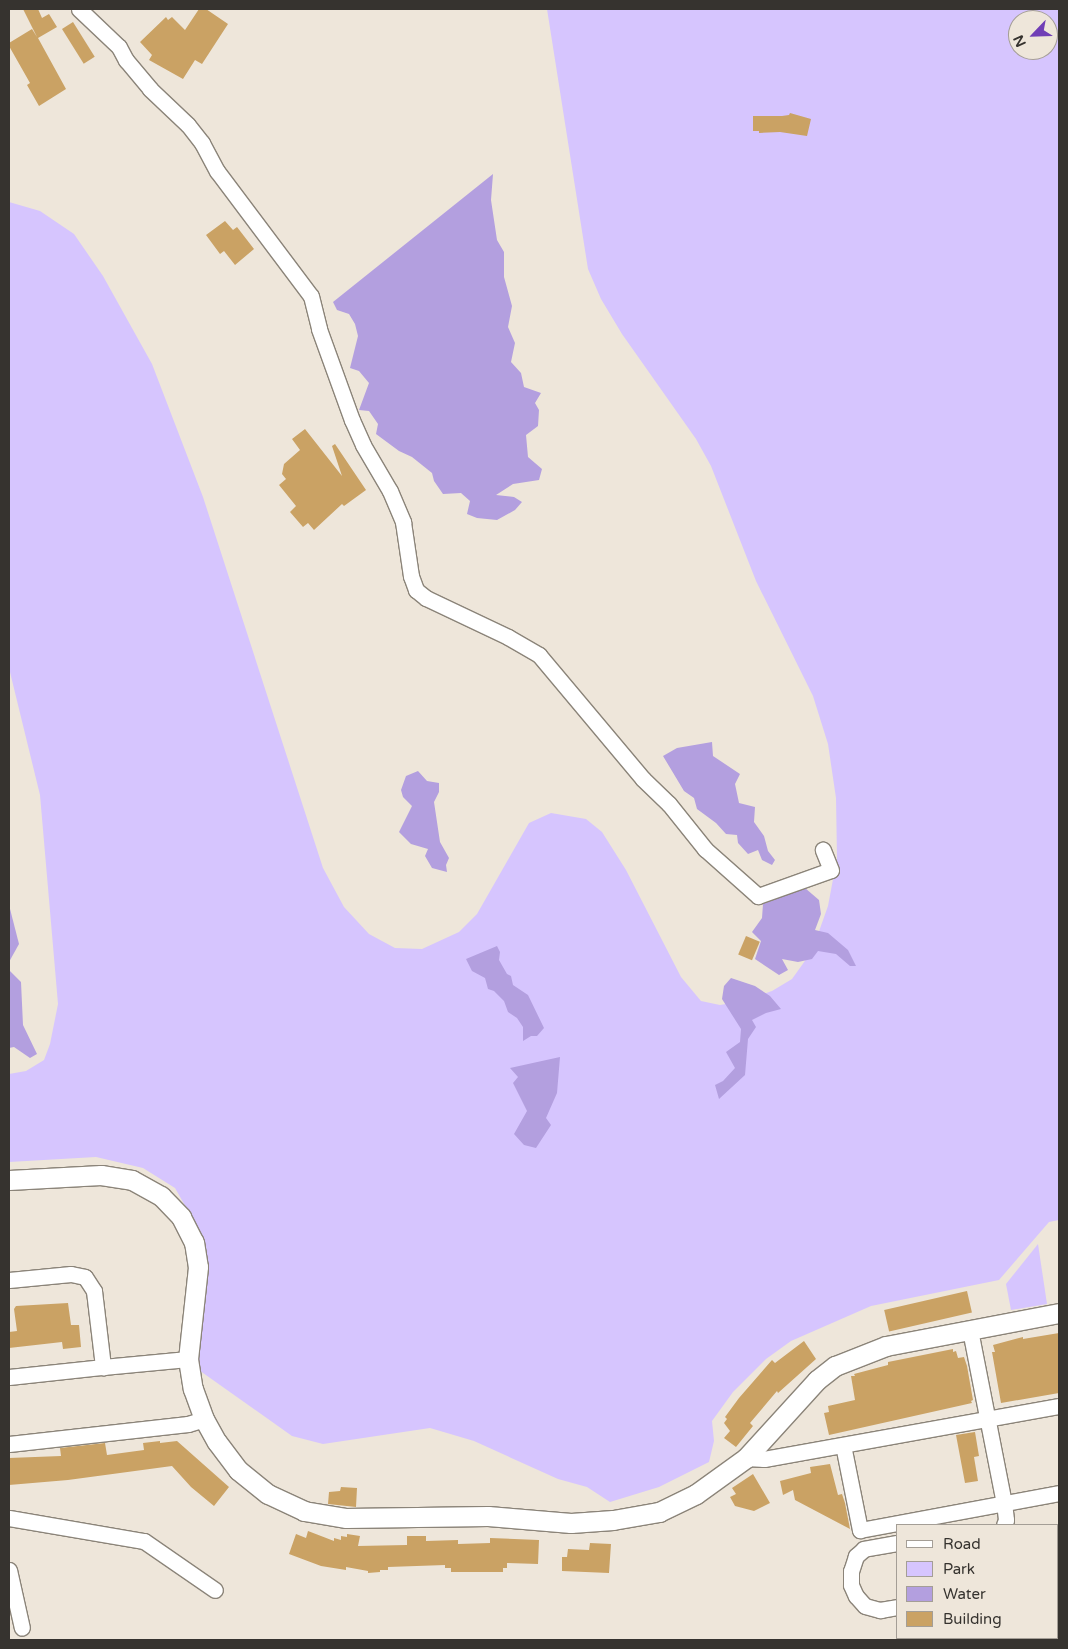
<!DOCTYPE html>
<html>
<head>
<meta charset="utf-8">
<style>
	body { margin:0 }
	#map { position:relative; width:1068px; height:1649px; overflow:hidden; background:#eee6da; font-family:"Varela Round",sans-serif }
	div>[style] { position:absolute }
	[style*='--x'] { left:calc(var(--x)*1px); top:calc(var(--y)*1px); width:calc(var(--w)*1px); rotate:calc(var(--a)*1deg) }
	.green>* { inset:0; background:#d6c5fe }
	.water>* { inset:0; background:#b39fdf }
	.building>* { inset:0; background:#caa264; transform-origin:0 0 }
	.roads { filter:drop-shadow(1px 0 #8b8479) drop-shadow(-1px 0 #8b8479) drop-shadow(0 1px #8b8479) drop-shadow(0 -1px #8b8479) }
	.minor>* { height:15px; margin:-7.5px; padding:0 7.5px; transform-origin:7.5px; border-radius:7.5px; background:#fff }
	.tertiary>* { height:19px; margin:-9.5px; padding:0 9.5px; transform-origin:9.5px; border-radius:9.5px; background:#fff }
	.rail>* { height:4px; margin-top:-2px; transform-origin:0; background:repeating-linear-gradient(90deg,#4c4944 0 6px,transparent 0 12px) }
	span { translate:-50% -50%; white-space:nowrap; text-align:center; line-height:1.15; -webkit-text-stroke:5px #eee6da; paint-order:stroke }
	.frame { position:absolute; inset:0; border:10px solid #36332f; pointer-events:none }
	.legend { position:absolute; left:896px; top:1524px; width:162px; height:115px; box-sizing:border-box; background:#eee6da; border:1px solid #a49e96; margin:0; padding:6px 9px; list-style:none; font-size:15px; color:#36332f }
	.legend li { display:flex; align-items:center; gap:10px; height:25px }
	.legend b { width:25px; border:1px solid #a49e96 }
	.north { position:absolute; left:1008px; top:10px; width:50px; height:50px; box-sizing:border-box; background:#eee6da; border:1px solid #a49e96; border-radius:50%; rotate:246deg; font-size:14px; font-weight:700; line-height:20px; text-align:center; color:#36332f }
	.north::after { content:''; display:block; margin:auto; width:18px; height:22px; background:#703eb6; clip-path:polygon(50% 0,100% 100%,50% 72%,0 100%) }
</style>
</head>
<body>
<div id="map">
	<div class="green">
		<i style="clip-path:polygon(evenodd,547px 9px,1059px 9px,1059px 1220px,1049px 1222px,999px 1280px,871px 1306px,791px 1341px,766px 1359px,733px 1392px,712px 1421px,714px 1441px,709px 1462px,659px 1487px,610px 1502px,587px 1487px,558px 1479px,474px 1441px,430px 1428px,323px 1444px,292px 1436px,196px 1368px,207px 1274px,195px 1223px,175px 1188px,143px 1168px,96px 1157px,9px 1162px,9px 1074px,26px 1071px,44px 1060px,50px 1044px,58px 1004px,40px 795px,9px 668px,9px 202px,40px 211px,74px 234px,103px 276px,152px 364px,203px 497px,323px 868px,344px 907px,369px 934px,395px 948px,422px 949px,459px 932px,477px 914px,529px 823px,551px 813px,586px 819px,602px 832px,626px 870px,681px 977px,701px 1001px,720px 1005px,744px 1001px,772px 991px,792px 979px,812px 951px,828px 906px,837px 858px,836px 798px,828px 744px,813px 696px,756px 581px,711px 466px,696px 439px,622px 334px,601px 299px,588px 269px,547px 9px,1018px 20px,1048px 20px,1048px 50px,1018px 50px,1018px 20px)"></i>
		<i style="clip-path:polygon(1038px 1244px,1047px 1304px,1011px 1310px,1006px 1284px)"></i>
	</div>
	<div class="water">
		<i style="clip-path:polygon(493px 174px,491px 200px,497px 240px,504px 252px,504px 277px,512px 306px,508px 327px,515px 343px,511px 362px,521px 373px,524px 387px,541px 393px,535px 403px,539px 410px,538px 426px,526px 435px,528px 457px,542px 469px,539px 480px,513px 484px,496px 495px,514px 497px,522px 502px,515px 510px,497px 520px,477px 518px,467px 514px,470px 501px,461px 493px,443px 494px,434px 481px,432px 473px,412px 457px,399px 451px,376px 434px,378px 424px,369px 411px,359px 410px,369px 383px,359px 371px,350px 368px,358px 336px,355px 324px,349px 314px,337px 310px,333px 302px)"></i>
		<i style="clip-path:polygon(712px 742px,713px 756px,740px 774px,735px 784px,739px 803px,755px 807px,754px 822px,764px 836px,768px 851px,775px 860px,772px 865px,762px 860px,758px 850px,748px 854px,738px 843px,737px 835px,726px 834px,716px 823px,697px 809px,694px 798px,684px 791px,663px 756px,677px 748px)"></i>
		<i style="clip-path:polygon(418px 771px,427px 781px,439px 783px,439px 792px,434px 802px,440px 842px,449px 858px,446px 865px,447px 872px,432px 868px,425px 856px,428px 849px,411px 844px,399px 832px,412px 806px,403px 797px,401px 790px,406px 776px)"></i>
		<i style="clip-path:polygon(805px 888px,819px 900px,821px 914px,815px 930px,828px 933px,848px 950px,856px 966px,850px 966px,836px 954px,818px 951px,812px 959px,798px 962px,782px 959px,788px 970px,779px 975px,755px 959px,761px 941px,752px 932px,762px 918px,763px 904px)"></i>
		<i style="clip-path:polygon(9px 905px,19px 944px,9px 962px)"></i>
		<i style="clip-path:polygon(497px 946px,500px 952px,499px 960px,507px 974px,511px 976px,513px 985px,528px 995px,544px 1028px,537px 1036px,531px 1036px,523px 1041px,523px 1027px,517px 1018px,508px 1012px,504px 1001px,494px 991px,488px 989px,485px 978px,472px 971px,466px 959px)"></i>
		<i style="clip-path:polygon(9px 970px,21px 982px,23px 1025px,37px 1054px,30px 1058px,14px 1047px,9px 1048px)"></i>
		<i style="clip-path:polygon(731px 978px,755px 986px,770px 996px,781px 1009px,766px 1013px,752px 1020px,756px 1027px,748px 1039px,745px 1075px,719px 1099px,715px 1085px,723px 1081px,735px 1068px,726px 1052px,740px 1042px,741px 1029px,722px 999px,724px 986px)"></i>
		<i style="clip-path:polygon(560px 1057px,557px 1093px,546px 1118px,551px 1125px,536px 1148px,524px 1145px,514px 1134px,527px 1111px,513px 1083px,518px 1077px,510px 1068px)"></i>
	</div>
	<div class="building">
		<i style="clip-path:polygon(23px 9px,38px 9px,42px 18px,49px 14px,57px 27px,38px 38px,66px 89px,39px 106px,27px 85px,30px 83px,9px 46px,9px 43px,32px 29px,37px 37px)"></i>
		<i style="clip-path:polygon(199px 9px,206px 9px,228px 24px,202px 64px,195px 60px,183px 79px,149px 60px,152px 55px,140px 42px,166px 17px,168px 20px,172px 17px,185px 30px)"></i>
		<i style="left:73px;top:22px;width:41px;height:13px;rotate:58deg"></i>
		<i style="clip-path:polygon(790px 113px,811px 119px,807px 136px,780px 132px,759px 133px,759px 131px,753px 131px,753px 116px,782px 116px,789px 115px)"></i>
		<i style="clip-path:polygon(225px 221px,233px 230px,237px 227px,254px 249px,235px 265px,224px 251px,220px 254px,206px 235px)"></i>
		<i style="clip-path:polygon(305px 429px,342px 476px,332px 446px,335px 444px,366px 490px,344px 506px,342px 504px,314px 530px,308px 523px,303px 527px,290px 512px,296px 506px,279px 485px,286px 479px,282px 474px,284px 464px,300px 450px,292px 439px)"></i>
		<i style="left:746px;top:936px;width:15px;height:20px;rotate:23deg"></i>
		<i style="left:967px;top:1291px;width:22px;height:85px;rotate:77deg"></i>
		<i style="clip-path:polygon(68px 1303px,71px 1325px,79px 1325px,81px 1347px,63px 1349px,62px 1342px,9px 1348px,9px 1332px,17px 1331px,14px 1309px,16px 1306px)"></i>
		<i style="clip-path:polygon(1059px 1333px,1059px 1393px,1001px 1403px,992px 1352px,995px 1352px,993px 1345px,1023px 1337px,1023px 1339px)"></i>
		<i style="clip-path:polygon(804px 1341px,816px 1359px,778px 1393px,777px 1391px,750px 1423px,753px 1426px,736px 1447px,724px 1438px,730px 1431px,724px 1423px,727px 1419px,725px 1417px,739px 1398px,772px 1360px,775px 1363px)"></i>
		<i style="clip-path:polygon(953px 1349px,953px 1352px,956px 1351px,958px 1358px,964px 1357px,967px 1366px,973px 1400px,971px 1401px,972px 1403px,829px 1435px,824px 1413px,829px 1412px,828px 1406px,855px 1400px,851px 1376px,855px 1376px,854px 1374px,888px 1365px,888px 1362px)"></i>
		<i style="clip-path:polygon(975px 1432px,979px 1456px,974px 1457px,978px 1481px,965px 1483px,956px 1435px)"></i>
		<i style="clip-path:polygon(160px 1441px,160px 1443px,177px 1441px,229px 1487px,214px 1506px,191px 1487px,172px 1466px,68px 1480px,9px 1485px,9px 1458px,61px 1456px,60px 1448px,105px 1443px,107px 1455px,144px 1450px,143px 1443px)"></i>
		<i style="clip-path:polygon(830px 1464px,838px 1495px,842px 1494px,845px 1503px,850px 1529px,795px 1500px,793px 1490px,783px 1495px,780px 1481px,811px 1473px,810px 1467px)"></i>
		<i style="clip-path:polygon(753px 1474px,770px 1503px,754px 1511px,735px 1506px,730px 1497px,736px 1494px,732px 1488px)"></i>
		<i style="clip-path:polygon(341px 1487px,357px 1488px,356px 1507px,328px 1504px,329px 1492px,340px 1491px)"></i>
		<i style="clip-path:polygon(308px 1531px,334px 1541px,334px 1538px,341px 1540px,341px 1536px,347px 1537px,347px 1534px,360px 1536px,358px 1546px,407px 1545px,407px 1536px,426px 1536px,426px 1541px,458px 1540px,458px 1544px,490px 1543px,490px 1538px,539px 1540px,538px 1564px,507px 1563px,507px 1568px,503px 1568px,503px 1572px,451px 1572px,451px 1568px,445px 1568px,445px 1565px,388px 1567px,388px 1570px,380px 1570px,380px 1572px,368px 1573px,368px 1571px,346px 1567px,346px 1570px,321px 1566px,289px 1554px,296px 1534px,306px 1538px)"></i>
		<i style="clip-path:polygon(590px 1543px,611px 1544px,609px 1573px,562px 1571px,562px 1557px,567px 1557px,568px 1549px,589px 1550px)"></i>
	</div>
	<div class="roads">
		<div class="minor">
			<i style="--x:79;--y:9;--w:55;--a:43.5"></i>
			<i style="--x:119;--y:47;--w:15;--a:62"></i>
			<i style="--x:126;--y:60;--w:38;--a:50"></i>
			<i style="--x:150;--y:89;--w:52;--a:43.5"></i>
			<i style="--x:188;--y:125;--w:23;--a:52"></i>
			<i style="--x:202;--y:143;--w:32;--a:62"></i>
			<i style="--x:217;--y:171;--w:156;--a:53.1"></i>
			<i style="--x:311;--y:296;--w:34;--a:76"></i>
			<i style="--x:319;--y:329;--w:97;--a:70.1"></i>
			<i style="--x:352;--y:420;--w:27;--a:66"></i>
			<i style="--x:363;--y:445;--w:53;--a:59.6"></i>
			<i style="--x:390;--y:491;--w:34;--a:67"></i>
			<i style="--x:403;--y:522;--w:55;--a:81.6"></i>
			<i style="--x:411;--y:576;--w:15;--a:70"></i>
			<i style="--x:416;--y:590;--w:13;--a:39"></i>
			<i style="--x:426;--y:598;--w:91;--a:25.4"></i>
			<i style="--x:508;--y:637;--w:36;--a:30"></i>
			<i style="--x:539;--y:655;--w:162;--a:50"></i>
			<i style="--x:643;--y:779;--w:36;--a:44"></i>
			<i style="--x:669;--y:804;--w:58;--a:51.3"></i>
			<i style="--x:705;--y:849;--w:71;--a:41.6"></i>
			<i style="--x:758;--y:896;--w:77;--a:-19.6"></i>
			<i style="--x:831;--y:870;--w:22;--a:-112"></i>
			<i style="--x:9;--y:1280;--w:62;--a:-5.5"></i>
			<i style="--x:71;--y:1274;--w:14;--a:12"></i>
			<i style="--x:85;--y:1277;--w:17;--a:57"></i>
			<i style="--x:94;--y:1291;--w:77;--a:83.2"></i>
			<i style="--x:103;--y:1367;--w:85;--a:-5.4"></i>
			<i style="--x:970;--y:1330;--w:176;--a:78.9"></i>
			<i style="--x:1004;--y:1503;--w:17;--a:83"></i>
			<i style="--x:1006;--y:1520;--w:5;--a:112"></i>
			<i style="--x:9;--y:1377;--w:95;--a:-6.1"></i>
			<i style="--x:9;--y:1444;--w:180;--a:-6.4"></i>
			<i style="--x:188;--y:1424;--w:17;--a:-17"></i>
			<i style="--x:843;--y:1445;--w:87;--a:78.7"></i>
			<i style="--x:860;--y:1530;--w:202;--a:-10.5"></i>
			<i style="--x:746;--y:1458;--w:18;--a:3"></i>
			<i style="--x:764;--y:1459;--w:300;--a:-10.2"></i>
			<i style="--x:9;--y:1518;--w:137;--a:9.7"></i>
			<i style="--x:144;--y:1541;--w:86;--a:34.6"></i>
			<i style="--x:897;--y:1543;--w:34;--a:170"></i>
			<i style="--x:864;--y:1549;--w:11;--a:139"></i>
			<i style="--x:856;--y:1556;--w:16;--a:108"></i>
			<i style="--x:851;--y:1571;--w:14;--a:90"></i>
			<i style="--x:851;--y:1585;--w:12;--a:66"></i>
			<i style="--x:856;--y:1596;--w:13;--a:48"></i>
			<i style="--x:865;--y:1606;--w:16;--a:15"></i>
			<i style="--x:880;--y:1610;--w:17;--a:-10"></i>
			<i style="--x:9;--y:1570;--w:59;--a:77.4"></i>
		</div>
		<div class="tertiary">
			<i style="--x:9;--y:1180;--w:92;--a:-3.1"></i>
			<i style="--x:101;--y:1175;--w:31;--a:9"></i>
			<i style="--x:132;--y:1180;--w:33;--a:29"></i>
			<i style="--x:161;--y:1196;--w:29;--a:46"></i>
			<i style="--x:181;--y:1217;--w:28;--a:63"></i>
			<i style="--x:194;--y:1242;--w:25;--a:81"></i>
			<i style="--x:198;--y:1267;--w:93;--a:96.2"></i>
			<i style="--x:188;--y:1359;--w:30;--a:81"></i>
			<i style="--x:193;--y:1389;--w:32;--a:70"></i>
			<i style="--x:204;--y:1419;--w:26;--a:61"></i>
			<i style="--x:217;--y:1442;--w:35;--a:53"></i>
			<i style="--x:238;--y:1470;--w:38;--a:39"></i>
			<i style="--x:268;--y:1494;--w:40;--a:25"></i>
			<i style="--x:304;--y:1511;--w:43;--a:9.5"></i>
			<i style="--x:346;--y:1518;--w:142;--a:-0.8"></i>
			<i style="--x:488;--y:1516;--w:83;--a:4.8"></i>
			<i style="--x:571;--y:1523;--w:42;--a:-4.1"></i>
			<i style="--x:613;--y:1520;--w:47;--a:-9.9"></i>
			<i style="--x:659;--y:1512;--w:41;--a:-25.9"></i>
			<i style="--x:696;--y:1494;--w:62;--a:-35.8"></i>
			<i style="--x:746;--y:1458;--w:105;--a:-47.7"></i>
			<i style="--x:817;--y:1380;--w:23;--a:-38"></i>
			<i style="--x:835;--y:1366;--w:55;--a:-21.4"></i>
			<i style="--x:886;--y:1346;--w:176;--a:-10.8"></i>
		</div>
	</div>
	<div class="rail">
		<i style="--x:1057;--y:1617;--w:2;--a:-27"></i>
		<i style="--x:1057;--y:1633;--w:2;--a:-27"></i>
		<i style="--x:915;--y:1640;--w:15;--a:-8"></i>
		<i style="--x:1021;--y:1640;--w:12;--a:-9"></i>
	</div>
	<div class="frame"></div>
	<ul class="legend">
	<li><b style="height:6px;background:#fff"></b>Road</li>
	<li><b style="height:14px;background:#d6c5fe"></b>Park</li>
	<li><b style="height:14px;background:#b39fdf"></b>Water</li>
	<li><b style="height:14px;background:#caa264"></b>Building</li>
	</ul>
	<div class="north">N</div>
</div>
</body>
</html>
